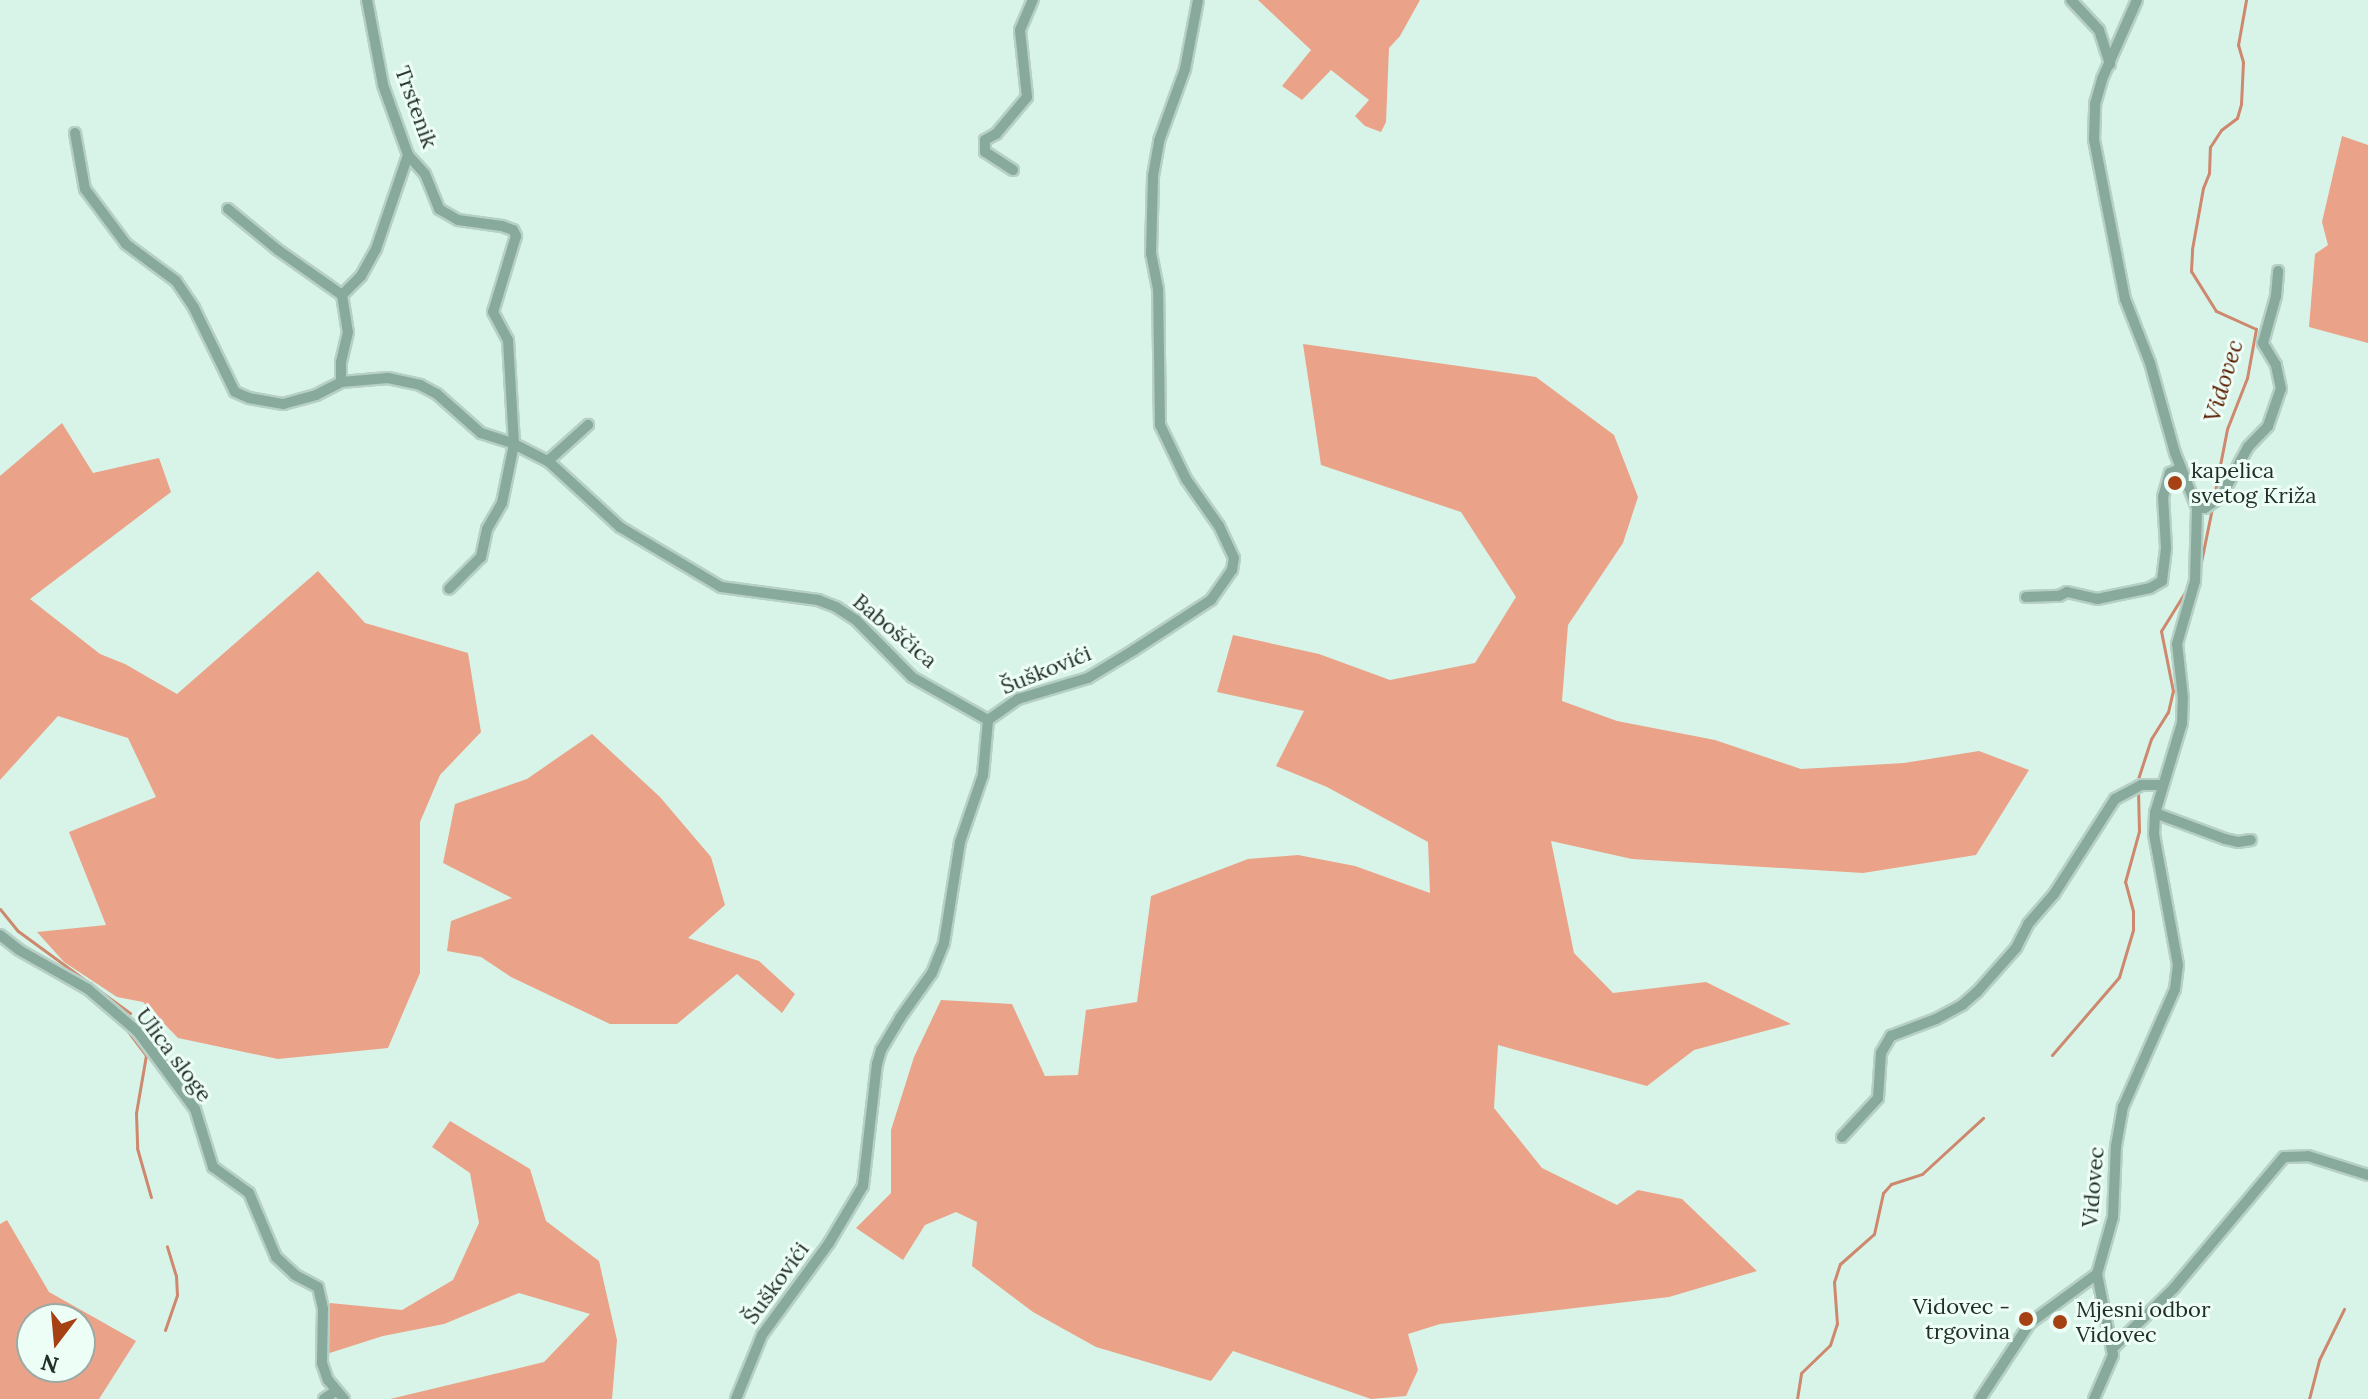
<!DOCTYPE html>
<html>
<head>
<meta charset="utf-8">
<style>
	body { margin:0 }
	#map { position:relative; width:2368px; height:1399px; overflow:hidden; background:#d8f4e8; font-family:Lora,serif }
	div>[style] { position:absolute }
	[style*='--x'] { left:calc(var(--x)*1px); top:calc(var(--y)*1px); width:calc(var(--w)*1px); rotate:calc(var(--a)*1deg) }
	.forest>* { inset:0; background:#eaa388 }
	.stream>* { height:3px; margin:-1.5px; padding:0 1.5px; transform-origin:1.5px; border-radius:1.5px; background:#cd886e }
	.roads { filter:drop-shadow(2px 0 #b7d0c6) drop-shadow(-2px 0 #b7d0c6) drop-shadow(0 2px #b7d0c6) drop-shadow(0 -2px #b7d0c6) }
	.minor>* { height:10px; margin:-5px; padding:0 5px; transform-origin:5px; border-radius:5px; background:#88aa9c }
	.dots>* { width:22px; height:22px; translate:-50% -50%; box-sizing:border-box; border:4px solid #edfef7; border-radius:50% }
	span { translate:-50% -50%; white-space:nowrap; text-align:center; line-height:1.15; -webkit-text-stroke:6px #edfef7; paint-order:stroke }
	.street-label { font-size:22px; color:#232d29 }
	.poi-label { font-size:22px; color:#232d29 }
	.left { translate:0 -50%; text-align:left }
	.right { translate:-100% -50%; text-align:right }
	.water-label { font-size:24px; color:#5c1e02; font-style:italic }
	.north { position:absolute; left:16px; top:1303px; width:80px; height:80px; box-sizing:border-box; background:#edfef7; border:2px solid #9caaa5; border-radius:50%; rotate:196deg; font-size:22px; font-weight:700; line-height:32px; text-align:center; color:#232d29 }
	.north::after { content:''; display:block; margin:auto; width:28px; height:36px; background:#a54112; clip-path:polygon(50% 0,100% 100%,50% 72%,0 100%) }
</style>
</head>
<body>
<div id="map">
	<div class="forest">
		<i style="clip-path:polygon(1258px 0,1420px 0,1400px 36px,1389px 48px,1386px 122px,1381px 132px,1365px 126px,1355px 116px,1369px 100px,1331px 70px,1302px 100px,1282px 86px,1311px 50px)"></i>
		<i style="clip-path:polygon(2342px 136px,2368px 145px,2368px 343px,2309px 327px,2315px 254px,2328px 245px,2322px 222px)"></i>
		<i style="clip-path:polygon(1303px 344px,1536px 377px,1614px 435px,1638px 497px,1623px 543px,1568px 625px,1562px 701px,1617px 721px,1715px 740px,1801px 769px,1904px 763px,1979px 751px,2029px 770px,1976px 855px,1863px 873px,1632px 859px,1551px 841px,1574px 953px,1613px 993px,1706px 982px,1791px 1024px,1694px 1050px,1647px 1086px,1498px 1045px,1494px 1108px,1542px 1168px,1617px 1205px,1638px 1190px,1682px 1199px,1757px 1271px,1669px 1297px,1440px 1324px,1408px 1334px,1418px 1370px,1406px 1396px,1371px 1399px,1233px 1351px,1211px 1381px,1096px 1347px,1033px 1312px,972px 1266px,977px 1222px,956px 1212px,925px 1225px,903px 1260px,856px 1228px,891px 1193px,891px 1130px,914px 1057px,941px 1000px,1012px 1004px,1045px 1076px,1078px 1075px,1086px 1010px,1137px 1002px,1151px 896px,1248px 859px,1298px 855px,1355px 866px,1430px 893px,1428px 842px,1327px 787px,1276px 766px,1304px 711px,1217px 692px,1233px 635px,1319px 654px,1390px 680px,1475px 663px,1516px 597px,1461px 512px,1321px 465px)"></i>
		<i style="clip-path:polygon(62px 423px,93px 473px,159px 458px,171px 492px,30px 599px,100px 654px,125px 664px,177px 694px,318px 571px,365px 623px,468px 653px,481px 732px,440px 775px,420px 822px,420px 973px,388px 1048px,278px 1059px,178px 1038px,143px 1002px,117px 997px,64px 962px,37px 932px,106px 925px,69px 832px,156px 797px,128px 738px,58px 716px,0 780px,0 476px)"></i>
		<i style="clip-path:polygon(592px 734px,660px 797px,711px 857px,725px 905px,688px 938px,759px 961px,795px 994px,782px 1013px,737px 974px,677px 1024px,610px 1024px,511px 977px,481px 957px,447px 951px,451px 921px,512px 898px,443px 863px,455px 804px,527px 779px)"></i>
		<i style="clip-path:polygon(450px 1121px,530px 1169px,546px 1221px,599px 1261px,617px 1340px,612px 1399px,390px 1399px,544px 1362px,590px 1314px,519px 1293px,444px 1324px,383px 1336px,317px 1357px,330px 1303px,402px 1310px,453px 1280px,479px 1223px,470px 1173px,432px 1147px)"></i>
		<i style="clip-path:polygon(evenodd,7px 1220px,49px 1292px,136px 1341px,99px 1399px,0 1399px,0 1224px,7px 1220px,32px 1319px,80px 1319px,80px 1367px,32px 1367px,32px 1319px)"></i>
	</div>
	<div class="stream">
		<i style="--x:2214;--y:496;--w:68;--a:-79"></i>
		<i style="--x:2227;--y:429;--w:55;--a:-68.6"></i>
		<i style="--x:2247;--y:378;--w:50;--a:-79.6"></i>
		<i style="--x:2256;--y:329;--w:44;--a:-155.8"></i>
		<i style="--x:2216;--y:311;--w:47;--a:-122"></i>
		<i style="--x:2191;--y:271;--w:22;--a:-87"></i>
		<i style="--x:2192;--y:249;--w:62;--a:-79.8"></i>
		<i style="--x:2203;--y:188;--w:16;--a:-68"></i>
		<i style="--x:2209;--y:173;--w:26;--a:-88"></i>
		<i style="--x:2210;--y:147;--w:20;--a:-57"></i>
		<i style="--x:2221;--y:130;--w:20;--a:-37"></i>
		<i style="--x:2237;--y:118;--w:15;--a:-74"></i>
		<i style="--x:2241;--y:104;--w:42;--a:-87.3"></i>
		<i style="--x:2243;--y:62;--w:18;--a:-106"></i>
		<i style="--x:2238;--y:45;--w:46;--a:-79.9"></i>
		<i style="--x:2200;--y:567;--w:60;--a:-78.5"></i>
		<i style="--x:2137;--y:782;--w:45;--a:-72"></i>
		<i style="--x:2151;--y:739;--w:32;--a:-58"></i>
		<i style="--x:2168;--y:712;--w:22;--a:-77"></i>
		<i style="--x:2173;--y:691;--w:61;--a:-101.3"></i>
		<i style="--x:2161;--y:631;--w:55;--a:-58.3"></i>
		<i style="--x:0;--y:909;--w:28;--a:51"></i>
		<i style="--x:18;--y:931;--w:139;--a:36.2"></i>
		<i style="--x:124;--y:1026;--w:36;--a:53"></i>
		<i style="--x:146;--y:1055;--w:59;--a:99.8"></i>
		<i style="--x:136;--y:1113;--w:35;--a:88"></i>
		<i style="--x:137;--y:1148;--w:51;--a:74.1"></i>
		<i style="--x:2052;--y:1055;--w:103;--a:-49.3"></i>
		<i style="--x:2119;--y:977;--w:49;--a:-73.4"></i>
		<i style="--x:2133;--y:930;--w:19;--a:-90"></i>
		<i style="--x:2133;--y:911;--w:30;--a:-105"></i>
		<i style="--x:2125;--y:882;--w:53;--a:-74.6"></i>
		<i style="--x:2139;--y:831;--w:42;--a:-91.4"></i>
		<i style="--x:165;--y:1330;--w:37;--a:-71"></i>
		<i style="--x:177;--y:1295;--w:19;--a:-93"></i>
		<i style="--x:176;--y:1276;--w:31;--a:-107"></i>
		<i style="--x:1797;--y:1399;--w:26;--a:-81"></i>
		<i style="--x:1801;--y:1373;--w:40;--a:-44"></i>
		<i style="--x:1830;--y:1345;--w:22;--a:-72"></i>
		<i style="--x:1837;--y:1324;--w:42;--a:-94.1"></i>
		<i style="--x:1834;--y:1282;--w:19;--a:-72"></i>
		<i style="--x:1840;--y:1264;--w:45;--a:-41.4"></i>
		<i style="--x:1874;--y:1234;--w:42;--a:-77.6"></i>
		<i style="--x:1883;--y:1193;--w:12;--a:-48"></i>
		<i style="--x:1891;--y:1184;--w:33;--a:-18"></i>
		<i style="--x:1922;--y:1174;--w:83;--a:-42.6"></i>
		<i style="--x:2309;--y:1399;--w:40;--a:-75.6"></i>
		<i style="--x:2319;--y:1360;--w:57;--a:-63.9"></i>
	</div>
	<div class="roads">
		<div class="minor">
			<i style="--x:367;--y:0;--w:86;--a:79.3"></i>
			<i style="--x:383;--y:85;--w:74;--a:70.3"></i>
			<i style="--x:408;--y:155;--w:25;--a:48"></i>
			<i style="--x:425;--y:174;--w:38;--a:68"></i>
			<i style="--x:439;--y:209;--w:22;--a:30"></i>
			<i style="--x:458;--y:220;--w:44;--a:7.8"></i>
			<i style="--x:502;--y:226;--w:12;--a:20"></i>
			<i style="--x:513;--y:230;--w:7;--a:63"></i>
			<i style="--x:516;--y:236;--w:79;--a:106.8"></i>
			<i style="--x:493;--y:312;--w:32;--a:62"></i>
			<i style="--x:508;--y:340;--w:104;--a:86.7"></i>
			<i style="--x:514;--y:444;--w:38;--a:27"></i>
			<i style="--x:548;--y:461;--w:98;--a:42.5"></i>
			<i style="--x:620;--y:527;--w:117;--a:30.7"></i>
			<i style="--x:721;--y:587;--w:98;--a:7.6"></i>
			<i style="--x:818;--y:600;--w:19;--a:21"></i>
			<i style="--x:836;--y:607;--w:24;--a:33"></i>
			<i style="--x:856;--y:620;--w:80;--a:45.5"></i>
			<i style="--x:912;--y:677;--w:87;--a:29.5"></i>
			<i style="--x:2071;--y:0;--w:41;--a:47"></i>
			<i style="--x:2099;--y:30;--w:36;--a:72"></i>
			<i style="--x:75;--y:133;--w:57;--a:79.9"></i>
			<i style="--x:85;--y:189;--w:69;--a:53.3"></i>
			<i style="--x:126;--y:244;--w:62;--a:36.5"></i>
			<i style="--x:176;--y:281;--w:32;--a:56"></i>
			<i style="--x:194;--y:308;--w:93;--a:64"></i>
			<i style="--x:235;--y:392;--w:15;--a:23"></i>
			<i style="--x:249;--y:398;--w:35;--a:10"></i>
			<i style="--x:283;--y:404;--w:34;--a:-15"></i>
			<i style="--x:316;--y:395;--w:28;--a:-27"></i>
			<i style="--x:1013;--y:170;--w:33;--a:-147"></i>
			<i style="--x:985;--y:152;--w:12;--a:-90"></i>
			<i style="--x:985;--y:140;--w:13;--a:-29"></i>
			<i style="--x:996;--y:134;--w:48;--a:-50"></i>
			<i style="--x:1027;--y:97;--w:67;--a:-96"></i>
			<i style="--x:1020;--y:30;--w:33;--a:-67"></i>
			<i style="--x:228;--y:209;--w:65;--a:39.4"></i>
			<i style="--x:278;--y:250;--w:78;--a:35.1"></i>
			<i style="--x:342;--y:295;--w:37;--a:81"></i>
			<i style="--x:348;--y:332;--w:31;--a:103"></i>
			<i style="--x:341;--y:362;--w:20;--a:90"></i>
			<i style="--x:341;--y:382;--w:47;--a:-4.9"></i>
			<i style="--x:388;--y:378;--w:33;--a:12"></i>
			<i style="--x:420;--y:385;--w:19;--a:28"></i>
			<i style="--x:437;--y:394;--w:59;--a:41.6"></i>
			<i style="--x:481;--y:433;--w:35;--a:18"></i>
			<i style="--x:514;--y:444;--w:60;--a:101.5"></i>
			<i style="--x:502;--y:503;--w:30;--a:120"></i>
			<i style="--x:487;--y:529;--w:29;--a:102"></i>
			<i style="--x:481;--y:557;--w:45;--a:135"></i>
			<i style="--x:342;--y:295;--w:27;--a:-45"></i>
			<i style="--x:361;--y:276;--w:31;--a:-61"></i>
			<i style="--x:376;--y:249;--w:99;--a:-71.2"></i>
			<i style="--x:548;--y:461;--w:54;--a:-42"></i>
			<i style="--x:2197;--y:508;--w:8;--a:0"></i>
			<i style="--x:2205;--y:508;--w:19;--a:-35"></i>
			<i style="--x:2221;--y:497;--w:57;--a:-61.6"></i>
			<i style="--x:2248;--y:447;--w:29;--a:-46"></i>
			<i style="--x:2268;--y:426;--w:39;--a:-71"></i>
			<i style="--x:2281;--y:389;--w:25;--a:-102"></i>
			<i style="--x:2276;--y:365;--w:26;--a:-121"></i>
			<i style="--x:2263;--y:343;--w:49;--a:-74.5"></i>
			<i style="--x:2276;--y:296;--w:25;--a:-85"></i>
			<i style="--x:2026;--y:597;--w:33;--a:-2"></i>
			<i style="--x:2059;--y:596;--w:9;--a:-27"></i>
			<i style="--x:2067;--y:592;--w:31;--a:13"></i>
			<i style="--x:2097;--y:599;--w:54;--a:-11.7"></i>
			<i style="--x:2150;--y:588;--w:14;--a:-30"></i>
			<i style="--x:2162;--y:581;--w:34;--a:-83"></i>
			<i style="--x:2166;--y:547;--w:50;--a:-93.4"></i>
			<i style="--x:2163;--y:497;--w:25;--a:-74"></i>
			<i style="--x:2170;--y:473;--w:12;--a:-24"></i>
			<i style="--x:2155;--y:813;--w:75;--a:20.4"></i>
			<i style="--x:2225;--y:839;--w:13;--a:13"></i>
			<i style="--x:2238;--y:842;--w:13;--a:-9"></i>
			<i style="--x:0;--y:935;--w:24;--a:38"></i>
			<i style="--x:19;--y:950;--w:79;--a:29.5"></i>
			<i style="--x:88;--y:989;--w:66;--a:40.7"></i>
			<i style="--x:138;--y:1032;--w:96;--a:53.5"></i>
			<i style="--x:195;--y:1109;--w:61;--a:72.8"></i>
			<i style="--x:213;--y:1167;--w:44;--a:35.8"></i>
			<i style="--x:249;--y:1193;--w:69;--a:67.1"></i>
			<i style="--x:276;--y:1257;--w:26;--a:43"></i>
			<i style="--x:295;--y:1275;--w:26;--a:28"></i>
			<i style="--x:318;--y:1287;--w:23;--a:77"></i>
			<i style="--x:323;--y:1309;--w:54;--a:91.1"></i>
			<i style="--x:322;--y:1363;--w:18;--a:71"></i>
			<i style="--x:328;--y:1380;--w:25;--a:50"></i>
			<i style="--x:1842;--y:1137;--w:53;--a:-47.3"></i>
			<i style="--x:1878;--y:1098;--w:45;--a:-86.2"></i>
			<i style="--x:1881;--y:1053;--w:20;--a:-60"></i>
			<i style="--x:1891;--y:1036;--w:48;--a:-20.7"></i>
			<i style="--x:1936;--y:1019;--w:30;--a:-28"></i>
			<i style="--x:1962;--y:1005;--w:20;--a:-41"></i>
			<i style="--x:1977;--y:992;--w:59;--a:-48.4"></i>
			<i style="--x:2016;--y:948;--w:27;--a:-63"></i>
			<i style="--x:2028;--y:924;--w:40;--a:-49"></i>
			<i style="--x:2054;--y:894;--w:113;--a:-57.3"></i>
			<i style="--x:2115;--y:799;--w:30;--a:-28"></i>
			<i style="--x:2141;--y:785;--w:22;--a:0"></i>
			<i style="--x:2112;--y:1349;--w:87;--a:-44.5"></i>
			<i style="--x:2174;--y:1288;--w:171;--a:-50"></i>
			<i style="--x:2284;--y:1157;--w:24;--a:-2"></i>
			<i style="--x:2308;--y:1156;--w:63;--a:17.6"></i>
			<i style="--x:324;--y:1399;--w:14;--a:-34"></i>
			<i style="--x:736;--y:1399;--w:69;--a:-67.9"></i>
			<i style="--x:762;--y:1335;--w:114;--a:-53.9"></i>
			<i style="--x:829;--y:1243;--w:66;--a:-59.2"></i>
			<i style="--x:863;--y:1186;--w:123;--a:-83.5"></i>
			<i style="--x:877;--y:1064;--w:15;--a:-74"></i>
			<i style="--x:881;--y:1050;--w:37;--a:-59"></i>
			<i style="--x:900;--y:1018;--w:55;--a:-54.6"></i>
			<i style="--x:932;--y:973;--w:32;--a:-68"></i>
			<i style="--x:944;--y:943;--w:102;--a:-81"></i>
			<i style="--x:960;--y:842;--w:71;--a:-71.1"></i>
			<i style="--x:983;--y:775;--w:55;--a:-84.8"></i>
			<i style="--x:988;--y:720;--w:37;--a:-35"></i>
			<i style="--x:1018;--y:699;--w:73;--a:-16.7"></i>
			<i style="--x:1088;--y:678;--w:54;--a:-31.3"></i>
			<i style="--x:1134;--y:650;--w:92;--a:-33"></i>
			<i style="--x:1211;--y:600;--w:37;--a:-55"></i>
			<i style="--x:1232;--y:570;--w:12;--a:-81"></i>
			<i style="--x:1234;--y:558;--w:35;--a:-115"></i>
			<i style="--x:1219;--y:526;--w:57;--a:-125.1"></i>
			<i style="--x:1186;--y:479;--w:60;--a:-115.7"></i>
			<i style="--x:1160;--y:425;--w:136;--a:-90.8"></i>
			<i style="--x:1158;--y:289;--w:36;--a:-101"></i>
			<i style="--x:1151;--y:254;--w:78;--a:-88.5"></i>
			<i style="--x:1153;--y:176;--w:36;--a:-80"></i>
			<i style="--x:1159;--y:141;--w:77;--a:-70.1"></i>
			<i style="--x:1185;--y:69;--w:70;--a:-79.3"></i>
			<i style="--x:1980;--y:1399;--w:91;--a:-56.7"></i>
			<i style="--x:2030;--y:1323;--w:83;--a:-36.2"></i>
			<i style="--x:2097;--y:1274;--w:59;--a:-74.3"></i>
			<i style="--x:2113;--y:1217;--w:71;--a:-87.6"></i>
			<i style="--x:2116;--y:1146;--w:40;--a:-80"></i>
			<i style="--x:2123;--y:1107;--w:129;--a:-66.2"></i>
			<i style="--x:2175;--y:989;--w:24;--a:-83"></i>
			<i style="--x:2178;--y:965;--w:133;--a:-100.4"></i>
			<i style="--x:2154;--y:834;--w:21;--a:-87"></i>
			<i style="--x:2155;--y:813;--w:94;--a:-73.3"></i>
			<i style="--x:2182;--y:723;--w:25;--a:-88"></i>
			<i style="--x:2183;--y:698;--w:54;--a:-96.3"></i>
			<i style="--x:2177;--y:644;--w:66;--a:-74.1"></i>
			<i style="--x:2195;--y:581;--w:73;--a:-88.4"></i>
			<i style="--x:2197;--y:508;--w:59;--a:-111.8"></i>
			<i style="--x:2175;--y:453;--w:93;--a:-105.5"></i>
			<i style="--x:2150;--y:363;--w:69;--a:-111.3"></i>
			<i style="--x:2125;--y:299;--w:163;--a:-101"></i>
			<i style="--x:2094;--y:139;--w:35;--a:-88"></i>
			<i style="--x:2095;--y:104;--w:26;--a:-74"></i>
			<i style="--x:2102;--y:79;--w:86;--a:-66.1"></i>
			<i style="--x:2094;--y:1399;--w:48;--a:-66.6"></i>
			<i style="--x:2113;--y:1355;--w:83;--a:-101.2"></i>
		</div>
	</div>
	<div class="dots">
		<i style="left:2175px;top:483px;background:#a54112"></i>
		<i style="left:2026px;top:1319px;background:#a54112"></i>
		<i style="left:2060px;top:1322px;background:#a54112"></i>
	</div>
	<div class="street-label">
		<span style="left:416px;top:107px;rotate:70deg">Trstenik</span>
		<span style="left:895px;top:631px;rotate:40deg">Baboščica</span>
		<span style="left:1046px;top:670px;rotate:-22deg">Šuškovići</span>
		<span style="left:174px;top:1055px;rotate:53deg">Ulica sloge</span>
		<span style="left:2093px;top:1187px;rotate:-85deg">Vidovec</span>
		<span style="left:776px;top:1283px;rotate:-54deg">Šuškovići</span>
	</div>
	<div class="poi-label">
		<span class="left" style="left:2191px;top:483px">kapelica<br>svetog Križa</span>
		<span class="right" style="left:2010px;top:1319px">Vidovec -<br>trgovina</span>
		<span class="left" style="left:2076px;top:1322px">Mjesni odbor<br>Vidovec</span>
	</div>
	<div class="water-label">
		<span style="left:2223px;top:381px;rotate:-73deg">Vidovec</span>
	</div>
	<div class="north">N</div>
</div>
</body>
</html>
